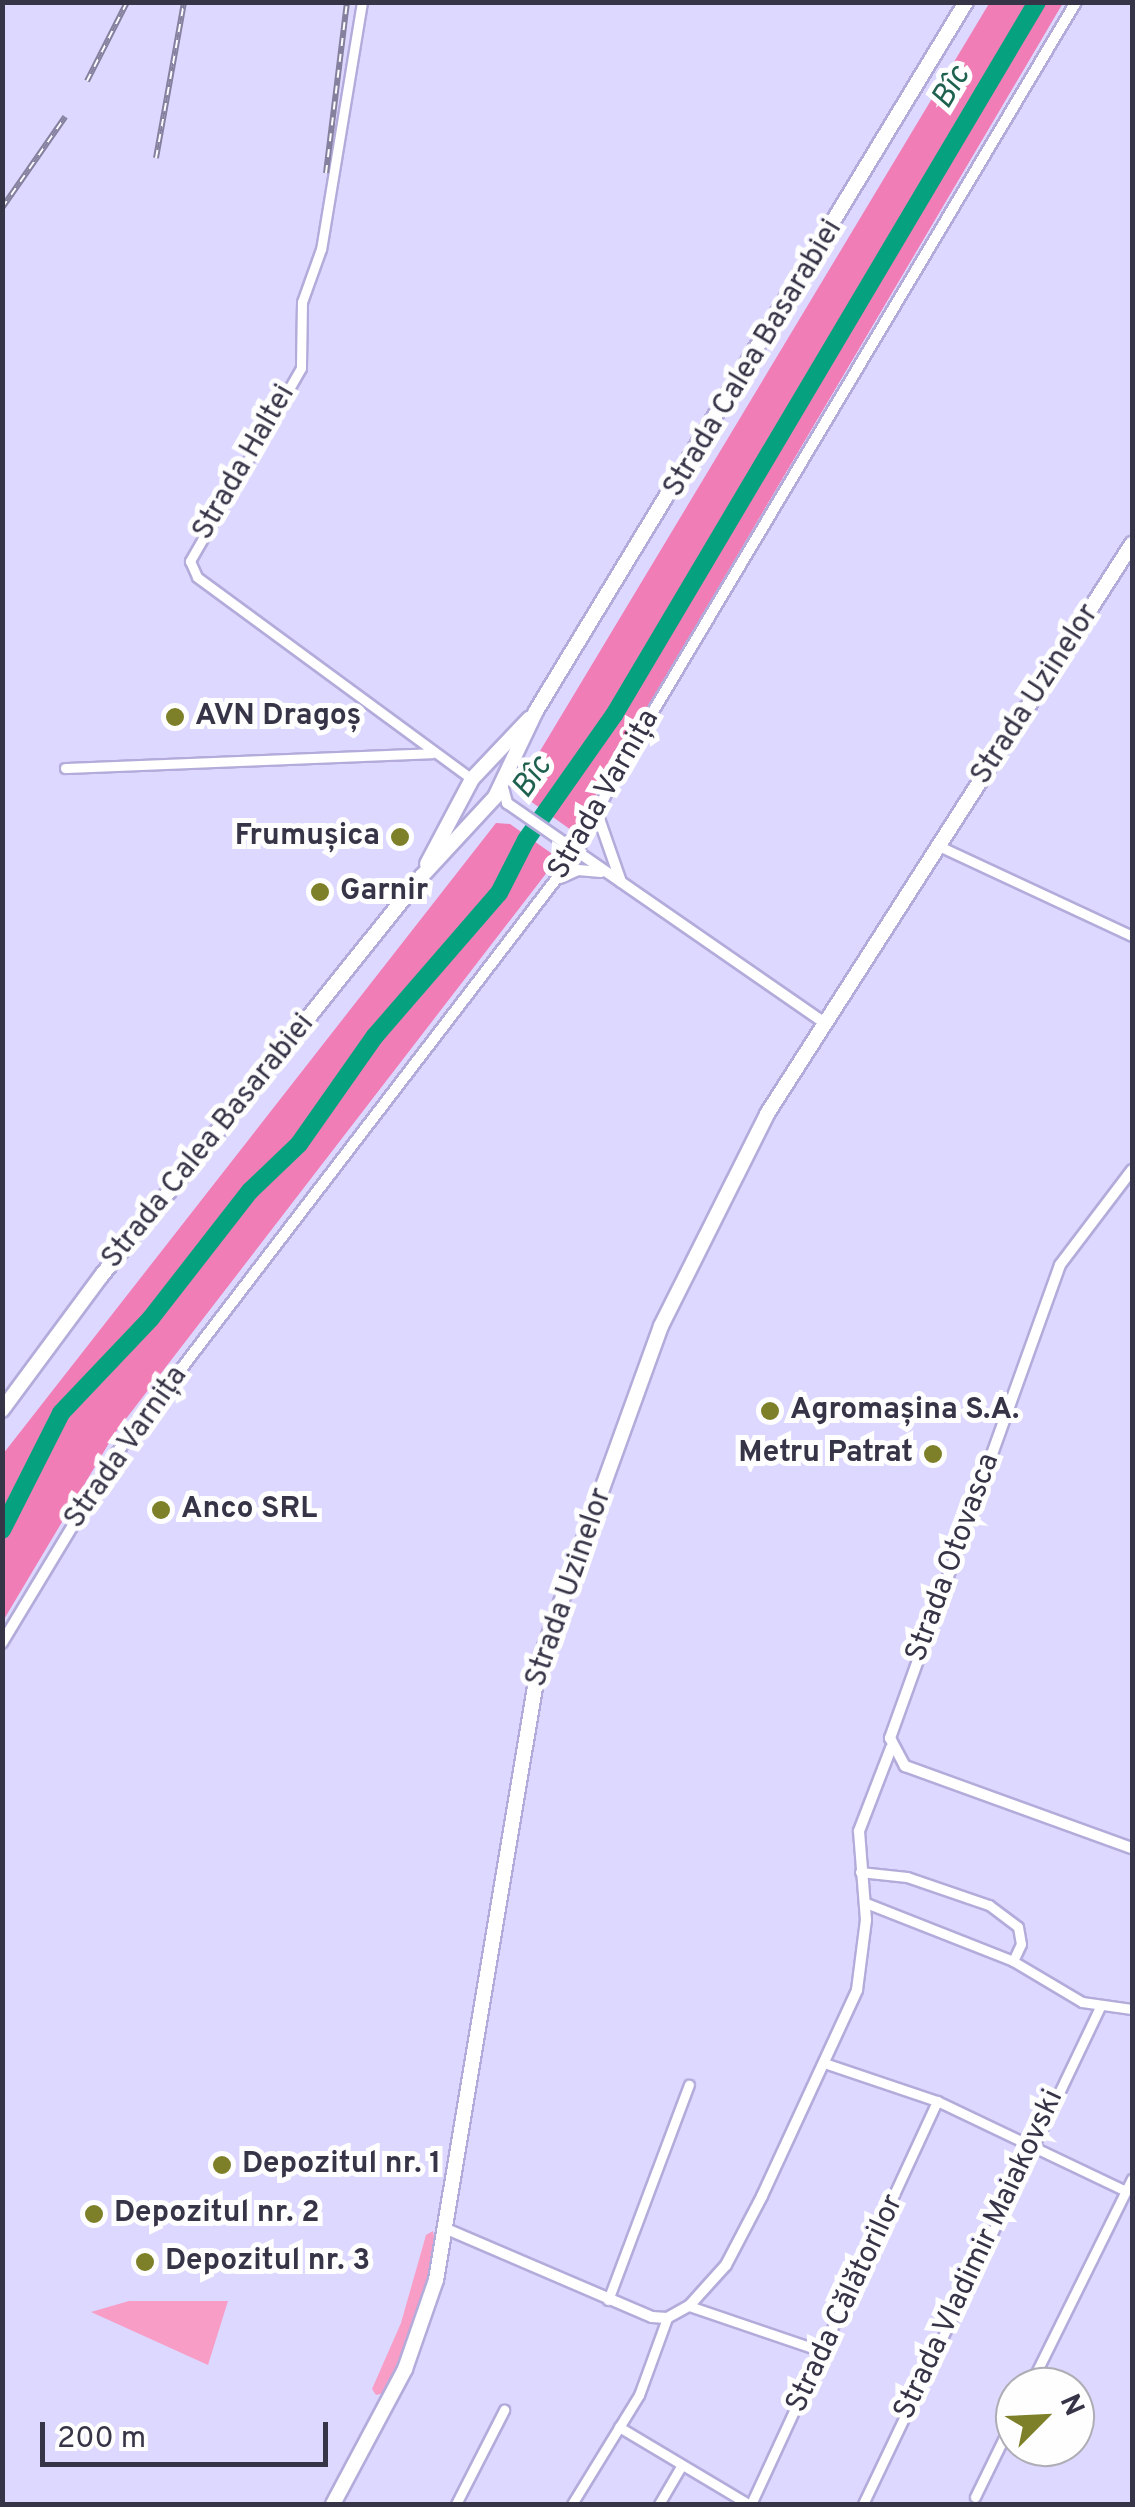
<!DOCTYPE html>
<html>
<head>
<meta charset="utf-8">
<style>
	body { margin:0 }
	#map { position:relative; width:1135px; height:2507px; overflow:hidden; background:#ddd8ff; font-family:Overpass,sans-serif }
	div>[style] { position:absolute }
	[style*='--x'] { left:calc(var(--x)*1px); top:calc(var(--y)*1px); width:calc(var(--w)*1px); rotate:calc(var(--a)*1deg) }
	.green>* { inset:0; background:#f79dc6 }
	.forest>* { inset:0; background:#f07db5 }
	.river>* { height:18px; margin:-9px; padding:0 9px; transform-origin:9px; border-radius:9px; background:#06a280 }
	.roads { filter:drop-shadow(2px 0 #b3acdb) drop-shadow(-2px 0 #b3acdb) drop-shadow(0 2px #b3acdb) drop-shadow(0 -2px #b3acdb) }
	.minor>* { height:9px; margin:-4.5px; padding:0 4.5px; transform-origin:4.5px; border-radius:4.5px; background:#fff }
	.tertiary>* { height:10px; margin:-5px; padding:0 5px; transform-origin:5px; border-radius:5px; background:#fff }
	.primary>* { height:14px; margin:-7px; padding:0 7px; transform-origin:7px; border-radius:7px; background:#fff }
	.rail>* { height:6px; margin-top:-3px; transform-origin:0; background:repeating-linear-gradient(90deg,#fefefe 0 8px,#84809d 0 16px); box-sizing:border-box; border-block:2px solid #84809d }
	.dots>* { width:28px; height:28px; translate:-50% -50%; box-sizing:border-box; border:5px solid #fefefe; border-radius:50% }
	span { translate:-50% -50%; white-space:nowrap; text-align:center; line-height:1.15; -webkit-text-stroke:10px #fefefe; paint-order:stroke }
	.street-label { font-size:30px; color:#363447 }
	.poi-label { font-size:30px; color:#363447; font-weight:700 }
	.left { translate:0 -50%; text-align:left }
	.right { translate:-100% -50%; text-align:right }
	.water-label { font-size:32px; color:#1e614f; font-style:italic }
	.frame { position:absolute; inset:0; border:5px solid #363447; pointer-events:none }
	.north { position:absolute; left:995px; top:2367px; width:100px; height:100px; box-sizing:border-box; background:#fefefe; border:2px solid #aeadb5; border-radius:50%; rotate:66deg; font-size:28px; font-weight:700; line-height:40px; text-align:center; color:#363447 }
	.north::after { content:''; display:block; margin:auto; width:35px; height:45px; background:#7d7f29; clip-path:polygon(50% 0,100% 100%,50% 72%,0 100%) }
	.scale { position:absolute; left:40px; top:2422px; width:288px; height:45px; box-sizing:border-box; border:5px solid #363447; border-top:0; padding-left:12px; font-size:30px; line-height:35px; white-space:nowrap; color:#363447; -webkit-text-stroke:8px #fefefe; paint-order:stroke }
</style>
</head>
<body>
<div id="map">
	<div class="green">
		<i style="clip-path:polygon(433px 2231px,436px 2249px,409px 2337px,384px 2393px,376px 2395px,372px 2389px,401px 2323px,426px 2235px)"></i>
		<i style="clip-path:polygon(129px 2301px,228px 2301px,208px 2365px,91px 2312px)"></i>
	</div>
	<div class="forest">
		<i style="clip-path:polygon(990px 2px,1063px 3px,574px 832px,516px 791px)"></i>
		<i style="clip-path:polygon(496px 823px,510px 824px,558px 858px,115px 1433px,3px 1621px,3px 1454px)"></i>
	</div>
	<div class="river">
		<i style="--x:2;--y:1530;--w:131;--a:-63.2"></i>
		<i style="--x:61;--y:1413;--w:131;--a:-46.5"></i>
		<i style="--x:151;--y:1318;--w:161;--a:-52.1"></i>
		<i style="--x:250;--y:1191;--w:68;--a:-43.8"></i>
		<i style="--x:299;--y:1144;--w:132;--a:-54.9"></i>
		<i style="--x:375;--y:1036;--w:189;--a:-49.1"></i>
		<i style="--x:499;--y:893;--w:59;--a:-63"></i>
		<i style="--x:526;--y:840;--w:153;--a:-54.9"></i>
		<i style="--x:614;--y:715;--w:829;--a:-59.32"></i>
	</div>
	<div class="roads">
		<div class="minor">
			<i style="--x:362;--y:2;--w:250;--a:99.4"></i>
			<i style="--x:321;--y:249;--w:56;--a:109.7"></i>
			<i style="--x:302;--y:302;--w:66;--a:90.9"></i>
			<i style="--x:301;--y:368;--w:223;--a:119.9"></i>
			<i style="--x:190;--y:561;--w:17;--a:66"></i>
			<i style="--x:197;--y:577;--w:341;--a:36.3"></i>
			<i style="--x:65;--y:768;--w:367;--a:-2.3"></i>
			<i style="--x:939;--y:846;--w:213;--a:25"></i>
			<i style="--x:860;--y:1872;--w:47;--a:6.1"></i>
			<i style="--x:907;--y:1877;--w:87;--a:18.9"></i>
			<i style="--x:989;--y:1905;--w:36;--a:37"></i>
			<i style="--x:1018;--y:1927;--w:17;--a:80"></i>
			<i style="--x:1021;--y:1944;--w:19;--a:115"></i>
			<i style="--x:866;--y:1903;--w:158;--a:21.5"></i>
			<i style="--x:1013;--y:1961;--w:80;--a:30.7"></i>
			<i style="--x:1082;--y:2002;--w:50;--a:8"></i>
			<i style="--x:827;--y:2064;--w:116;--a:18.6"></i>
			<i style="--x:937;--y:2101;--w:207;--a:25.5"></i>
			<i style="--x:608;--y:2300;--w:230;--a:-69.4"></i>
			<i style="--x:689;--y:2306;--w:143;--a:18.8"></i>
			<i style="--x:1029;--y:2387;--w:232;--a:-63.7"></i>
			<i style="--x:619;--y:2427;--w:150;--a:30.8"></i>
			<i style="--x:975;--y:2497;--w:91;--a:-64"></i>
			<i style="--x:456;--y:2504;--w:106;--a:-62.9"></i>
			<i style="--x:572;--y:2504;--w:128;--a:-58.4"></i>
			<i style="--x:639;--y:2395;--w:82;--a:-70"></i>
			<i style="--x:659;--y:2504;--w:42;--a:-59.7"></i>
			<i style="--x:751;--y:2504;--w:444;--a:-65.2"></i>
			<i style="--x:863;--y:2504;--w:551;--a:-64.51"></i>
		</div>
		<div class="tertiary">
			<i style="--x:502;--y:784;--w:20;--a:75"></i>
			<i style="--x:507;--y:803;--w:388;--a:34.7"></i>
			<i style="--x:597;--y:813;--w:73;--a:70.8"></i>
			<i style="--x:560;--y:878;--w:20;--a:-24"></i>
			<i style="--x:578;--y:870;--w:23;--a:5"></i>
			<i style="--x:1132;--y:1170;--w:119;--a:127.2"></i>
			<i style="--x:1060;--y:1265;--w:503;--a:109.77"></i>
			<i style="--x:890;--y:1738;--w:32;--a:62"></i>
			<i style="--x:905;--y:1766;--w:241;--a:19.9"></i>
			<i style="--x:2;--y:1643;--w:221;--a:-58.9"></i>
			<i style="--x:116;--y:1454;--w:758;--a:-52.56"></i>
			<i style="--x:577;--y:852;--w:89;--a:-63.4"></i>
			<i style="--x:617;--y:772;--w:896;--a:-59.2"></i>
			<i style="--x:449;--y:2230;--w:221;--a:23.2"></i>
			<i style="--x:652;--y:2317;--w:15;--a:4"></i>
			<i style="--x:667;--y:2318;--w:25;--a:-29"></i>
			<i style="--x:689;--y:2306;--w:55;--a:-47.9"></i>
			<i style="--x:726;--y:2265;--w:78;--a:-62.4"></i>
			<i style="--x:762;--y:2196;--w:227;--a:-65.2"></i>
			<i style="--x:857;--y:1990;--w:71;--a:-82.7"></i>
			<i style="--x:866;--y:1920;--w:89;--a:-94.5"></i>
			<i style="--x:859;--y:1831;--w:89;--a:-68.9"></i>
		</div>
		<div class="primary">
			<i style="--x:427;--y:864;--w:96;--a:-62.1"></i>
			<i style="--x:472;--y:779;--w:83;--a:-46.5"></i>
			<i style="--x:2;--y:1410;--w:168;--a:-53.5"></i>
			<i style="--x:102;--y:1275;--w:510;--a:-51.29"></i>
			<i style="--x:421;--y:877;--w:109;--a:-47.2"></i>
			<i style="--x:495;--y:797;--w:95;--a:-64.5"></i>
			<i style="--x:536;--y:711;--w:829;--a:-58.76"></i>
			<i style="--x:333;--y:2504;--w:153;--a:-61.9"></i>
			<i style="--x:405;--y:2369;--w:94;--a:-70.8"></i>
			<i style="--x:436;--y:2280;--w:626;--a:-80.52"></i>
			<i style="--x:539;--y:1663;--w:358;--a:-70.1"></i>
			<i style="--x:661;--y:1326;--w:237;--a:-63.4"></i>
			<i style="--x:767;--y:1114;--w:677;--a:-57.37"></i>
		</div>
	</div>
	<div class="rail">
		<i style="--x:87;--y:81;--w:89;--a:-63.1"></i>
		<i style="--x:156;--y:158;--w:158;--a:-79.8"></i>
		<i style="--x:326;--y:173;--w:172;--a:-83"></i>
		<i style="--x:2;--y:208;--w:111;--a:-55.3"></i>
	</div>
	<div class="dots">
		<i style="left:175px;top:717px;background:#7d7f29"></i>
		<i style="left:400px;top:837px;background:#7d7f29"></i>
		<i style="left:320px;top:892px;background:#7d7f29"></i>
		<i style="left:770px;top:1411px;background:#7d7f29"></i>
		<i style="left:933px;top:1454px;background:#7d7f29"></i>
		<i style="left:161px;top:1510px;background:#7d7f29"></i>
		<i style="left:222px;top:2165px;background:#7d7f29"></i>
		<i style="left:94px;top:2214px;background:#7d7f29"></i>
		<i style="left:145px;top:2262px;background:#7d7f29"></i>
	</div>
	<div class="street-label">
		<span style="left:754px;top:359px;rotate:-59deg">Strada Calea Basarabiei</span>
		<span style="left:245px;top:463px;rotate:-60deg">Strada Haltei</span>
		<span style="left:1036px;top:695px;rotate:-57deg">Strada Uzinelor</span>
		<span style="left:605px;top:795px;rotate:-60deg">Strada Varnița</span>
		<span style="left:209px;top:1142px;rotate:-51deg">Strada Calea Basarabiei</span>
		<span style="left:127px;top:1448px;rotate:-55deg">Strada Varnița</span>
		<span style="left:954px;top:1558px;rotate:-70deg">Strada Otovasca</span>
		<span style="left:570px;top:1588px;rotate:-71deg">Strada Uzinelor</span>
		<span style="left:980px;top:2255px;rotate:-65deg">Strada Vladimir Maiakovski</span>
		<span style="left:846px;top:2304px;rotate:-65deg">Strada Călătorilor</span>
	</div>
	<div class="poi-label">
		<span class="left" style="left:195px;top:717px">AVN Dragoș</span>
		<span class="right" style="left:380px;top:837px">Frumușica</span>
		<span class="left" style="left:340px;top:892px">Garnir</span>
		<span class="left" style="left:790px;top:1411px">Agromașina S.A.</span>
		<span class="right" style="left:913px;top:1454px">Metru Patrat</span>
		<span class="left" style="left:181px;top:1510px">Anco SRL</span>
		<span class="left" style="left:242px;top:2165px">Depozitul nr. 1</span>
		<span class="left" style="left:114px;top:2214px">Depozitul nr. 2</span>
		<span class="left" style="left:165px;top:2262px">Depozitul nr. 3</span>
	</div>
	<div class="water-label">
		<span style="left:952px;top:88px;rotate:-59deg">Bîc</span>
		<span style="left:533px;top:778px;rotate:-55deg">Bîc</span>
	</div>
	<div class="frame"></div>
	<div class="north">N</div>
	<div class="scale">200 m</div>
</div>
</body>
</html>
